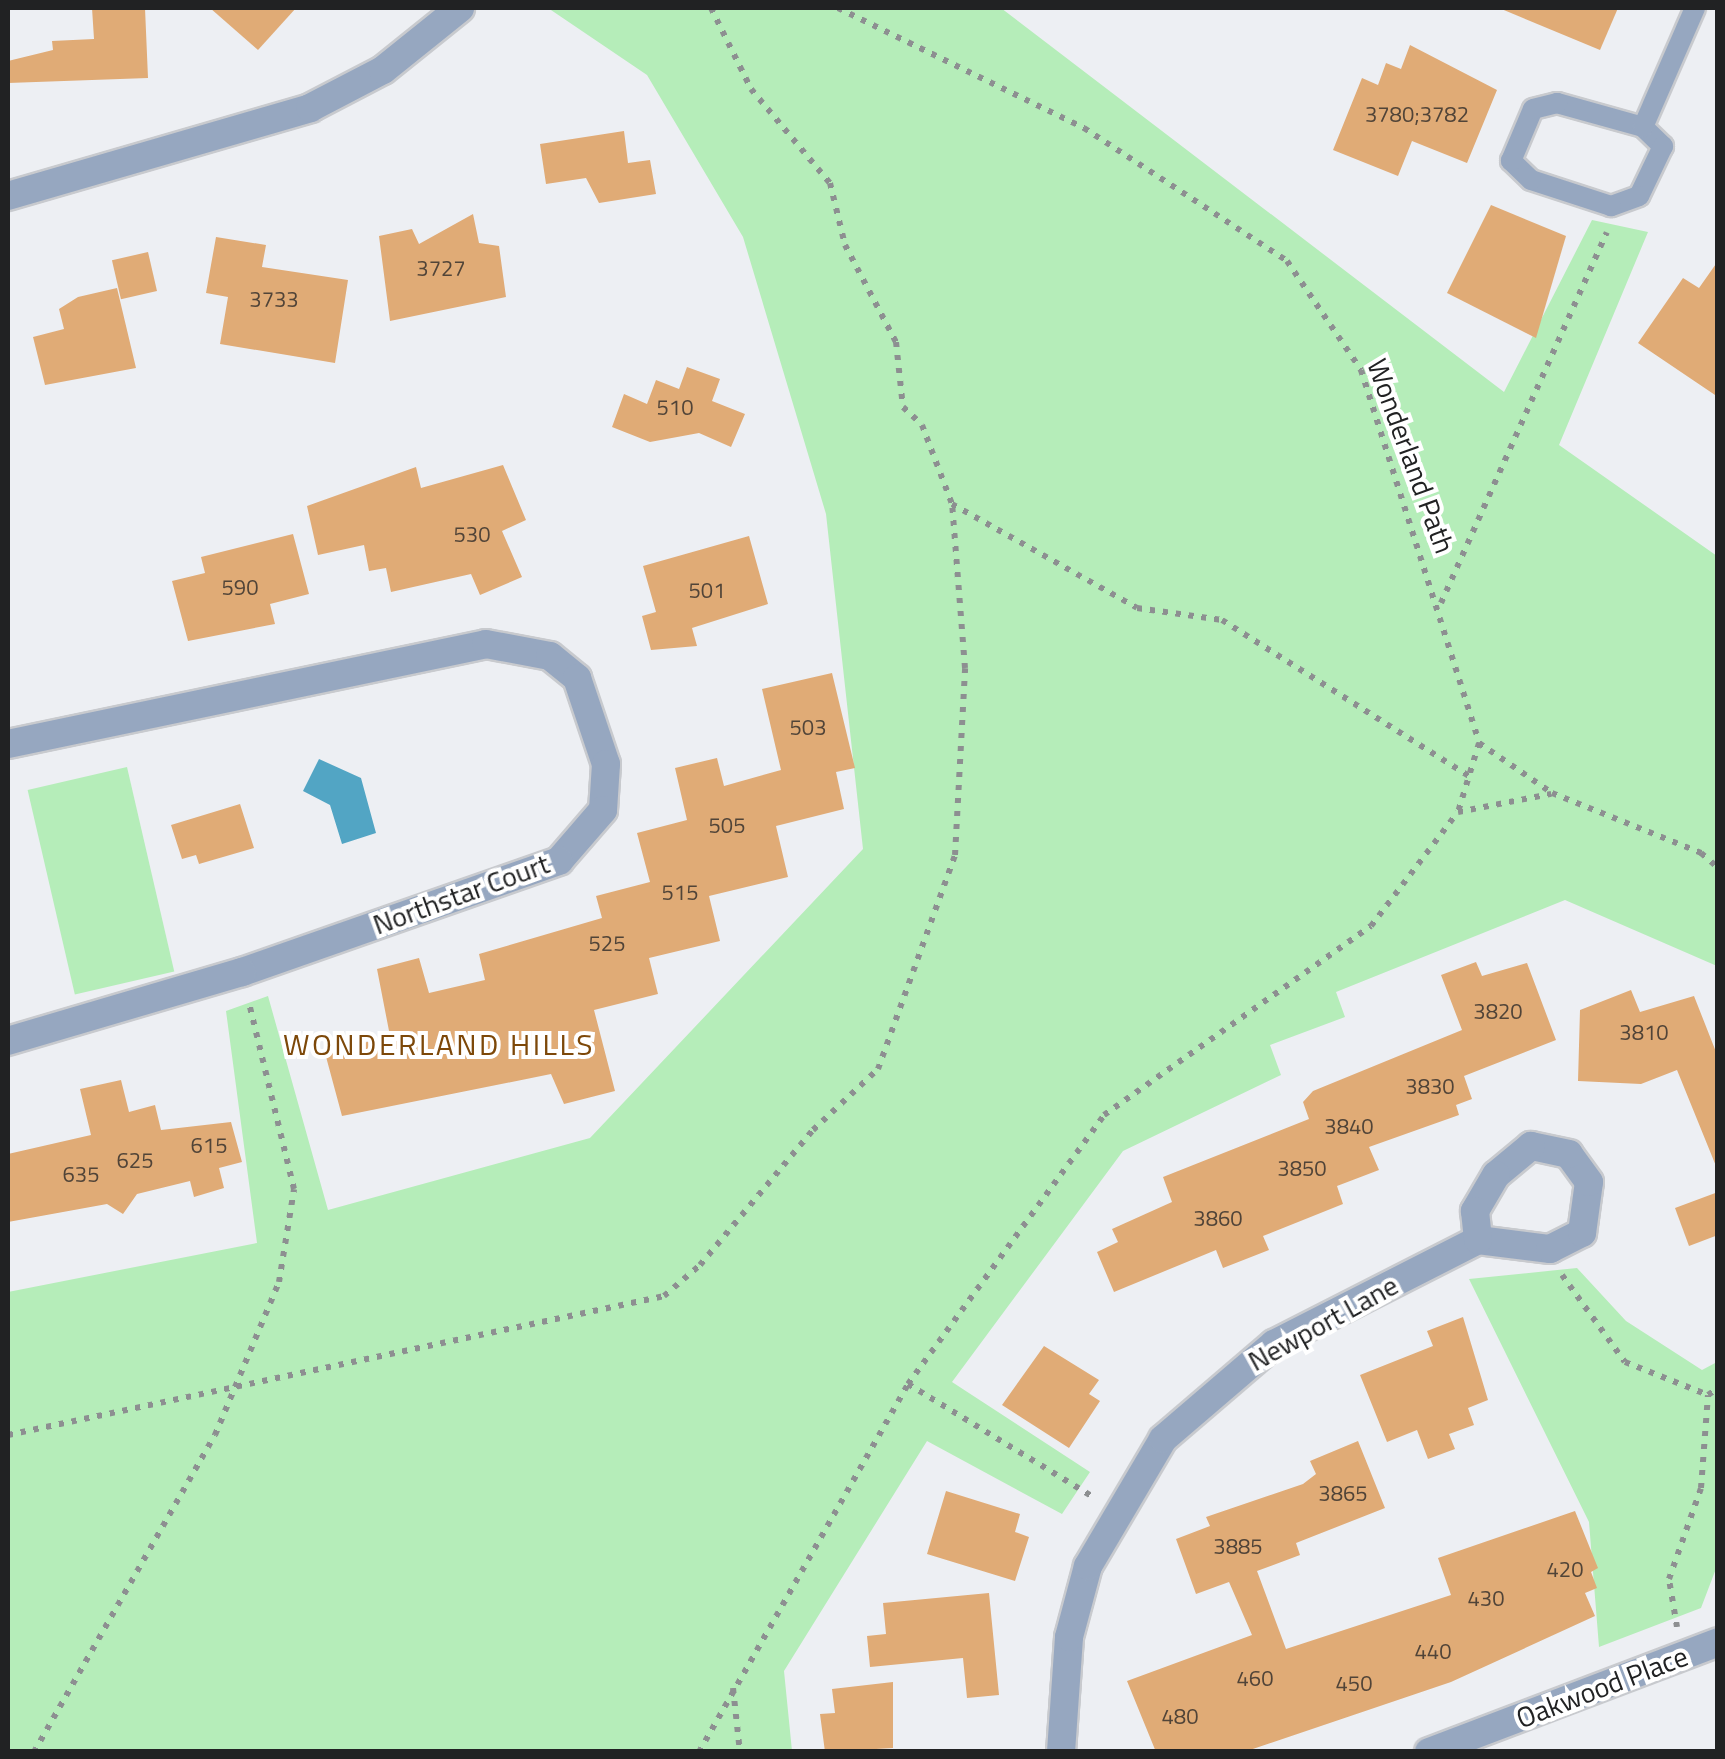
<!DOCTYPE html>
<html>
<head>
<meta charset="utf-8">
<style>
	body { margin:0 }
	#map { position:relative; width:1725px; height:1759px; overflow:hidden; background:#edeff3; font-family:"Titillium Web",sans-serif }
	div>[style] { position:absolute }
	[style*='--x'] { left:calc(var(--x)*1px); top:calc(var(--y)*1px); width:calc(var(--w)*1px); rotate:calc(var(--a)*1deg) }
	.green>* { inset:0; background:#b5edb9; transform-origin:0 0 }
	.water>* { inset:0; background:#52a5c4 }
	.building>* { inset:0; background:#e0ab76; transform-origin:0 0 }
	.path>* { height:6px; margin-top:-3px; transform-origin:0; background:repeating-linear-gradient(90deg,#8d8f91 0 5px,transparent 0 13px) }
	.roads { filter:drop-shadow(2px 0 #c8cace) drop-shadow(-2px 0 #c8cace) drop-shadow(0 2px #c8cace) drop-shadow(0 -2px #c8cace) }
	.service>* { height:20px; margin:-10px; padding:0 10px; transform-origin:10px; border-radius:10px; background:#96a7c0 }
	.minor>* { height:28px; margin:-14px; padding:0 14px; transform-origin:14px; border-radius:14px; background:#96a7c0 }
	span { translate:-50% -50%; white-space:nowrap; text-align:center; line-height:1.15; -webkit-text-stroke:8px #fff; paint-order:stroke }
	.number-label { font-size:22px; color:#514438 }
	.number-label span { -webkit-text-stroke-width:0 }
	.street-label { font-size:28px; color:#212223 }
	.neighbourhood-label { font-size:30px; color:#7d4809; letter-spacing:2.5px }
	.frame { position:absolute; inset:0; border:10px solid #212223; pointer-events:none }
</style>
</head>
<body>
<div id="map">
	<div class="green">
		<i style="clip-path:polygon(548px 8px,1001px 8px,1504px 392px,1592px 220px,1648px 232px,1559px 445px,1717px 556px,1717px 966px,1565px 900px,1336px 992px,1345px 1017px,1270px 1045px,1281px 1075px,1123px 1151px,952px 1382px,1090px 1472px,1062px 1514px,927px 1441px,784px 1671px,792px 1751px,8px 1752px,8px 1292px,257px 1243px,226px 1011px,268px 996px,328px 1210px,590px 1138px,863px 849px,826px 514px,743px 237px,647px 75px)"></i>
		<i style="left:127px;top:767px;width:210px;height:102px;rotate:77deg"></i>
		<i style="clip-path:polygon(1577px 1268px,1626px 1321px,1702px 1370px,1717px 1362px,1717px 1566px,1701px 1608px,1599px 1647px,1589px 1522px,1469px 1279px)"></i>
	</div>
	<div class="water">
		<i style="clip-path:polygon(319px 759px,361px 778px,376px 833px,342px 844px,330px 805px,303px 791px)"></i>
	</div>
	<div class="building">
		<i style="clip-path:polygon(92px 8px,145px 8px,148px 78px,8px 83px,8px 61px,53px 50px,52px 41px,94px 39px)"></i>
		<i style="clip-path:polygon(210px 8px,296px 8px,258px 50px)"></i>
		<i style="clip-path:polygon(1499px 8px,1618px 8px,1600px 50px)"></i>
		<i style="clip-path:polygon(1410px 45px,1497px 90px,1467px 163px,1412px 141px,1398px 176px,1333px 150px,1362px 78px,1378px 85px,1386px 63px,1401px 69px)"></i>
		<i style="clip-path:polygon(624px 131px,628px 163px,650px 160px,656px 194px,599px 203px,586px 178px,546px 184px,540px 144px)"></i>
		<i style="clip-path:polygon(1491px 205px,1566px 236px,1536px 338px,1447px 293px)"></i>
		<i style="clip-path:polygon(473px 214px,479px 243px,499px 246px,506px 297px,390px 321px,379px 236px,412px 229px,419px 244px)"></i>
		<i style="clip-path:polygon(216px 237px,266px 245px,262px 267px,348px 280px,335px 363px,220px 344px,228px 297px,206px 293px)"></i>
		<i style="left:148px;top:252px;width:40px;height:37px;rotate:77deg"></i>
		<i style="clip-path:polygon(1718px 261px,1718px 397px,1638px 343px,1683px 278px,1699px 288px)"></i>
		<i style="clip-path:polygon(117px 288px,136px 368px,45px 385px,33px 337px,64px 329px,59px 309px,78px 297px)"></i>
		<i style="clip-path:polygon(687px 367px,720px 379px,712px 401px,745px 414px,731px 447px,699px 433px,650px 442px,612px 427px,624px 394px,647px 404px,656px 380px,679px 389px)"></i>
		<i style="clip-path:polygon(503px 465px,526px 520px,502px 531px,522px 577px,480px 595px,471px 574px,391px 592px,386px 568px,369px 571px,364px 545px,318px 555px,307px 506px,416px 467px,421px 488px)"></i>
		<i style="clip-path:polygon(293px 534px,309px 594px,270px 604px,275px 624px,188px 641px,172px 581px,205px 573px,201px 557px)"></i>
		<i style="clip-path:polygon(749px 536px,768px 604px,692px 628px,697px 646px,651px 650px,642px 616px,656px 612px,643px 566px)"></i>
		<i style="clip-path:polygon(832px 673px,855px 768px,836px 772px,844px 809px,776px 826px,788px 877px,709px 896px,720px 941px,649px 958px,658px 994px,594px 1010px,615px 1091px,564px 1104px,551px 1074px,342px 1116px,325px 1053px,390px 1036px,377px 969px,419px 958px,429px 993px,485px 980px,479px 954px,602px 918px,596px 896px,650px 882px,637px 833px,687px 820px,675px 768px,717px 758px,724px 786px,781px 770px,762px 689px)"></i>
		<i style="clip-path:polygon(240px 804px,254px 848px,199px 864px,196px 855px,182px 859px,171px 825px)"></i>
		<i style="clip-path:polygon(1476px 962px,1482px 976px,1527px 963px,1556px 1040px,1464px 1076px,1472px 1099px,1456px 1105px,1459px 1115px,1369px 1147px,1379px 1170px,1337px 1186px,1343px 1204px,1263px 1236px,1269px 1250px,1223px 1268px,1216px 1250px,1114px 1292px,1097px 1252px,1118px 1242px,1112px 1229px,1172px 1202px,1163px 1177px,1309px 1119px,1303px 1102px,1313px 1091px,1462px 1030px,1441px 975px)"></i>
		<i style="clip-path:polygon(1631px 990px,1640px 1012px,1694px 996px,1718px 1057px,1718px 1171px,1677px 1070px,1641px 1084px,1578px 1081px,1580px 1010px)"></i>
		<i style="clip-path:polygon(121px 1080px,129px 1112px,155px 1105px,161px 1130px,231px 1122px,242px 1162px,219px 1168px,224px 1188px,194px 1197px,190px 1181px,137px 1194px,123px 1214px,107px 1204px,8px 1222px,8px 1154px,91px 1135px,80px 1089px)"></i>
		<i style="clip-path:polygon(1718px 1192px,1718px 1235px,1689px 1246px,1675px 1208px)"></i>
		<i style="clip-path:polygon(1463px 1317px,1488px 1400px,1468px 1408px,1474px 1425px,1449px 1434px,1455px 1449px,1428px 1459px,1417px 1430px,1387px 1442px,1360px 1375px,1433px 1346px,1427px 1331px)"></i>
		<i style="clip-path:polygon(1044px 1346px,1099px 1380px,1089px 1394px,1100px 1401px,1069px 1448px,1002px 1405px)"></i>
		<i style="clip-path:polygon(1358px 1441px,1385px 1508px,1296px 1543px,1300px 1555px,1257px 1571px,1286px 1649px,1451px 1595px,1438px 1558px,1575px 1511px,1598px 1568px,1591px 1572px,1597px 1588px,1585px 1593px,1595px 1616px,1451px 1682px,1244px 1752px,1156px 1752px,1127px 1681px,1252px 1635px,1229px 1582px,1196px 1594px,1176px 1539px,1210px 1526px,1206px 1517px,1303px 1484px,1316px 1474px,1310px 1461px)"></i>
		<i style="clip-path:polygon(946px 1491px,1020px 1514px,1015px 1532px,1029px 1537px,1015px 1581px,927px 1554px)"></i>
		<i style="clip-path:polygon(989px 1593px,999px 1695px,967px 1698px,963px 1658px,870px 1667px,867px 1636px,886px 1634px,883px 1603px)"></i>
		<i style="clip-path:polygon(893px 1682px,893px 1748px,825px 1752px,820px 1714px,835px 1713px,832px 1689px)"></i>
	</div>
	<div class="path">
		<i style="--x:711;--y:8;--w:90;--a:63.7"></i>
		<i style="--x:751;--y:89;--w:123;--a:50"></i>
		<i style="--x:830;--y:183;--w:64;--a:76.4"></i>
		<i style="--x:845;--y:245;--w:110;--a:62.3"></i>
		<i style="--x:896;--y:342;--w:65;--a:83.9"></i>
		<i style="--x:903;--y:407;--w:26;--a:43"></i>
		<i style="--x:922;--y:425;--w:85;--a:69.2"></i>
		<i style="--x:952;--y:504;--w:212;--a:29.3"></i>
		<i style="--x:1137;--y:608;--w:86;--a:8"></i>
		<i style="--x:1222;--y:620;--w:292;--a:32.3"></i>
		<i style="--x:838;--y:8;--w:274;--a:26"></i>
		<i style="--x:1084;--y:128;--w:243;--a:33.2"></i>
		<i style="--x:1287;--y:261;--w:132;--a:55.8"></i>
		<i style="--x:1361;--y:370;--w:391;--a:72.4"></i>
		<i style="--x:1479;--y:743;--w:88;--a:34.4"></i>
		<i style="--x:1552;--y:793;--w:161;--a:21.9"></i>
		<i style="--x:1701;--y:853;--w:23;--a:41"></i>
		<i style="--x:1441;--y:603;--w:406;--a:-65.9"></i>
		<i style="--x:1479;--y:743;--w:72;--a:106.9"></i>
		<i style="--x:1458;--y:812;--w:95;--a:-11"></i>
		<i style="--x:1562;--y:1275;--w:107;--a:54.1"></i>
		<i style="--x:1625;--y:1362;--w:89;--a:21.7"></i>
		<i style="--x:1708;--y:1395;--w:12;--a:-35"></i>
		<i style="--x:908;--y:1384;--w:219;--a:31.4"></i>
		<i style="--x:8;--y:1435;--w:671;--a:-11.96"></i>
		<i style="--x:664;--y:1296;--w:48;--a:-40.7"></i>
		<i style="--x:700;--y:1265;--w:176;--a:-50.1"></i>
		<i style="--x:813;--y:1130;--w:89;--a:-43.2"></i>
		<i style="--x:878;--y:1069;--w:227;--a:-70.2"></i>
		<i style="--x:955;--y:855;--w:187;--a:-86.9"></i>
		<i style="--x:965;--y:668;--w:165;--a:-94.5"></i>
		<i style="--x:1677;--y:1627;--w:49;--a:-99.5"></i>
		<i style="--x:1669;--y:1579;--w:96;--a:-70.6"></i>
		<i style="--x:1701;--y:1488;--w:93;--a:-85.7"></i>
		<i style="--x:733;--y:1688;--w:64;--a:83.8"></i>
		<i style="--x:34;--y:1752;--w:365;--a:-60.3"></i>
		<i style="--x:215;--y:1435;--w:166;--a:-67.3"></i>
		<i style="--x:279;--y:1282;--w:94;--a:-80.8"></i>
		<i style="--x:294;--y:1189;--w:191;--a:-103.6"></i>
		<i style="--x:699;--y:1752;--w:423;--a:-60.4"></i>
		<i style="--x:908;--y:1384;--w:333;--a:-53.9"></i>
		<i style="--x:1104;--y:1115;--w:327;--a:-35.3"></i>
		<i style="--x:1371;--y:926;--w:143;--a:-52.7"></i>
	</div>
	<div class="roads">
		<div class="service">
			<i style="--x:1557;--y:103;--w:89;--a:15.6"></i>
			<i style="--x:1643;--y:127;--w:28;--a:44"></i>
			<i style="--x:1663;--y:146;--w:55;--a:115.6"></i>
			<i style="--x:1639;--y:196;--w:30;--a:160"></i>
			<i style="--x:1611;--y:206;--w:84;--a:-162"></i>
			<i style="--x:1531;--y:180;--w:28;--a:-136"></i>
			<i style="--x:1511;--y:161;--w:56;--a:-67.1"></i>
			<i style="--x:1533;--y:109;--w:25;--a:-14"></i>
			<i style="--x:1643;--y:127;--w:130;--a:-66.4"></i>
		</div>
		<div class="minor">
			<i style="--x:8;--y:196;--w:315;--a:-16.2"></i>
			<i style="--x:310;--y:108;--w:82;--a:-27.5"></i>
			<i style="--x:383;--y:70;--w:99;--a:-38.8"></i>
			<i style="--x:8;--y:744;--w:488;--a:-11.8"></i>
			<i style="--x:486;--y:644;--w:65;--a:10.6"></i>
			<i style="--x:550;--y:656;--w:35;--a:39"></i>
			<i style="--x:577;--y:678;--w:91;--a:71.4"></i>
			<i style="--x:606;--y:764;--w:46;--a:93.7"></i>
			<i style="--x:603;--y:810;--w:67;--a:130.8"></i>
			<i style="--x:559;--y:861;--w:336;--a:160.7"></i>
			<i style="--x:242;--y:972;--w:244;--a:163.6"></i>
			<i style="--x:1061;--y:1752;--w:115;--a:-86"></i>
			<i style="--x:1069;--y:1637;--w:73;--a:-75"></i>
			<i style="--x:1088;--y:1566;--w:147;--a:-59.4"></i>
			<i style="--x:1163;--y:1439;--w:146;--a:-40.6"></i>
			<i style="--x:1274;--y:1344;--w:229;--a:-27"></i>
			<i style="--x:1478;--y:1240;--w:73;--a:7.1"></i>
			<i style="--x:1550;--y:1249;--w:36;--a:-27"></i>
			<i style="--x:1582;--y:1233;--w:51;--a:-82.2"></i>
			<i style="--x:1589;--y:1182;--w:34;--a:-126"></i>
			<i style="--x:1569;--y:1154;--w:39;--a:-168"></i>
			<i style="--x:1531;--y:1146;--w:45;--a:140.4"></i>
			<i style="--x:1496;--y:1175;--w:42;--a:120.3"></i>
			<i style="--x:1475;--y:1211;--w:29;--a:84"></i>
			<i style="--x:1429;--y:1752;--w:309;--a:-20.8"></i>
		</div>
	</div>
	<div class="number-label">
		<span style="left:1417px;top:115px">3780;3782</span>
		<span style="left:441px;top:269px">3727</span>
		<span style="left:274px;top:300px">3733</span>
		<span style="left:675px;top:408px">510</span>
		<span style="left:472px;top:535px">530</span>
		<span style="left:240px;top:588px">590</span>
		<span style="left:707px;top:591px">501</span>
		<span style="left:808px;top:728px">503</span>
		<span style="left:727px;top:826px">505</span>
		<span style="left:680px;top:893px">515</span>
		<span style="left:607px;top:944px">525</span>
		<span style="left:1498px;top:1012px">3820</span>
		<span style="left:1644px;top:1033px">3810</span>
		<span style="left:1430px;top:1087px">3830</span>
		<span style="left:1349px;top:1127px">3840</span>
		<span style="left:209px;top:1146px">615</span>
		<span style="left:135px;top:1161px">625</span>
		<span style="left:1302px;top:1169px">3850</span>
		<span style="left:81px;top:1175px">635</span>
		<span style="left:1218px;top:1219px">3860</span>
		<span style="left:1343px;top:1494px">3865</span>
		<span style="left:1238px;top:1547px">3885</span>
		<span style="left:1565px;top:1570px">420</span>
		<span style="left:1486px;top:1599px">430</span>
		<span style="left:1433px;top:1652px">440</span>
		<span style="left:1255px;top:1679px">460</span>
		<span style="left:1354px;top:1684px">450</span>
		<span style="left:1180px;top:1717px">480</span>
	</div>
	<div class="street-label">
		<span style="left:1411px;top:456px;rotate:70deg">Wonderland Path</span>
		<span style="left:461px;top:894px;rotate:-20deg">Northstar Court</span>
		<span style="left:1323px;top:1323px;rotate:-29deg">Newport Lane</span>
		<span style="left:1602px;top:1687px;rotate:-21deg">Oakwood Place</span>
	</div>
	<div class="neighbourhood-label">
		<span style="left:439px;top:1044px">WONDERLAND HILLS</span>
	</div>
	<div class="frame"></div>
</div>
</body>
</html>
